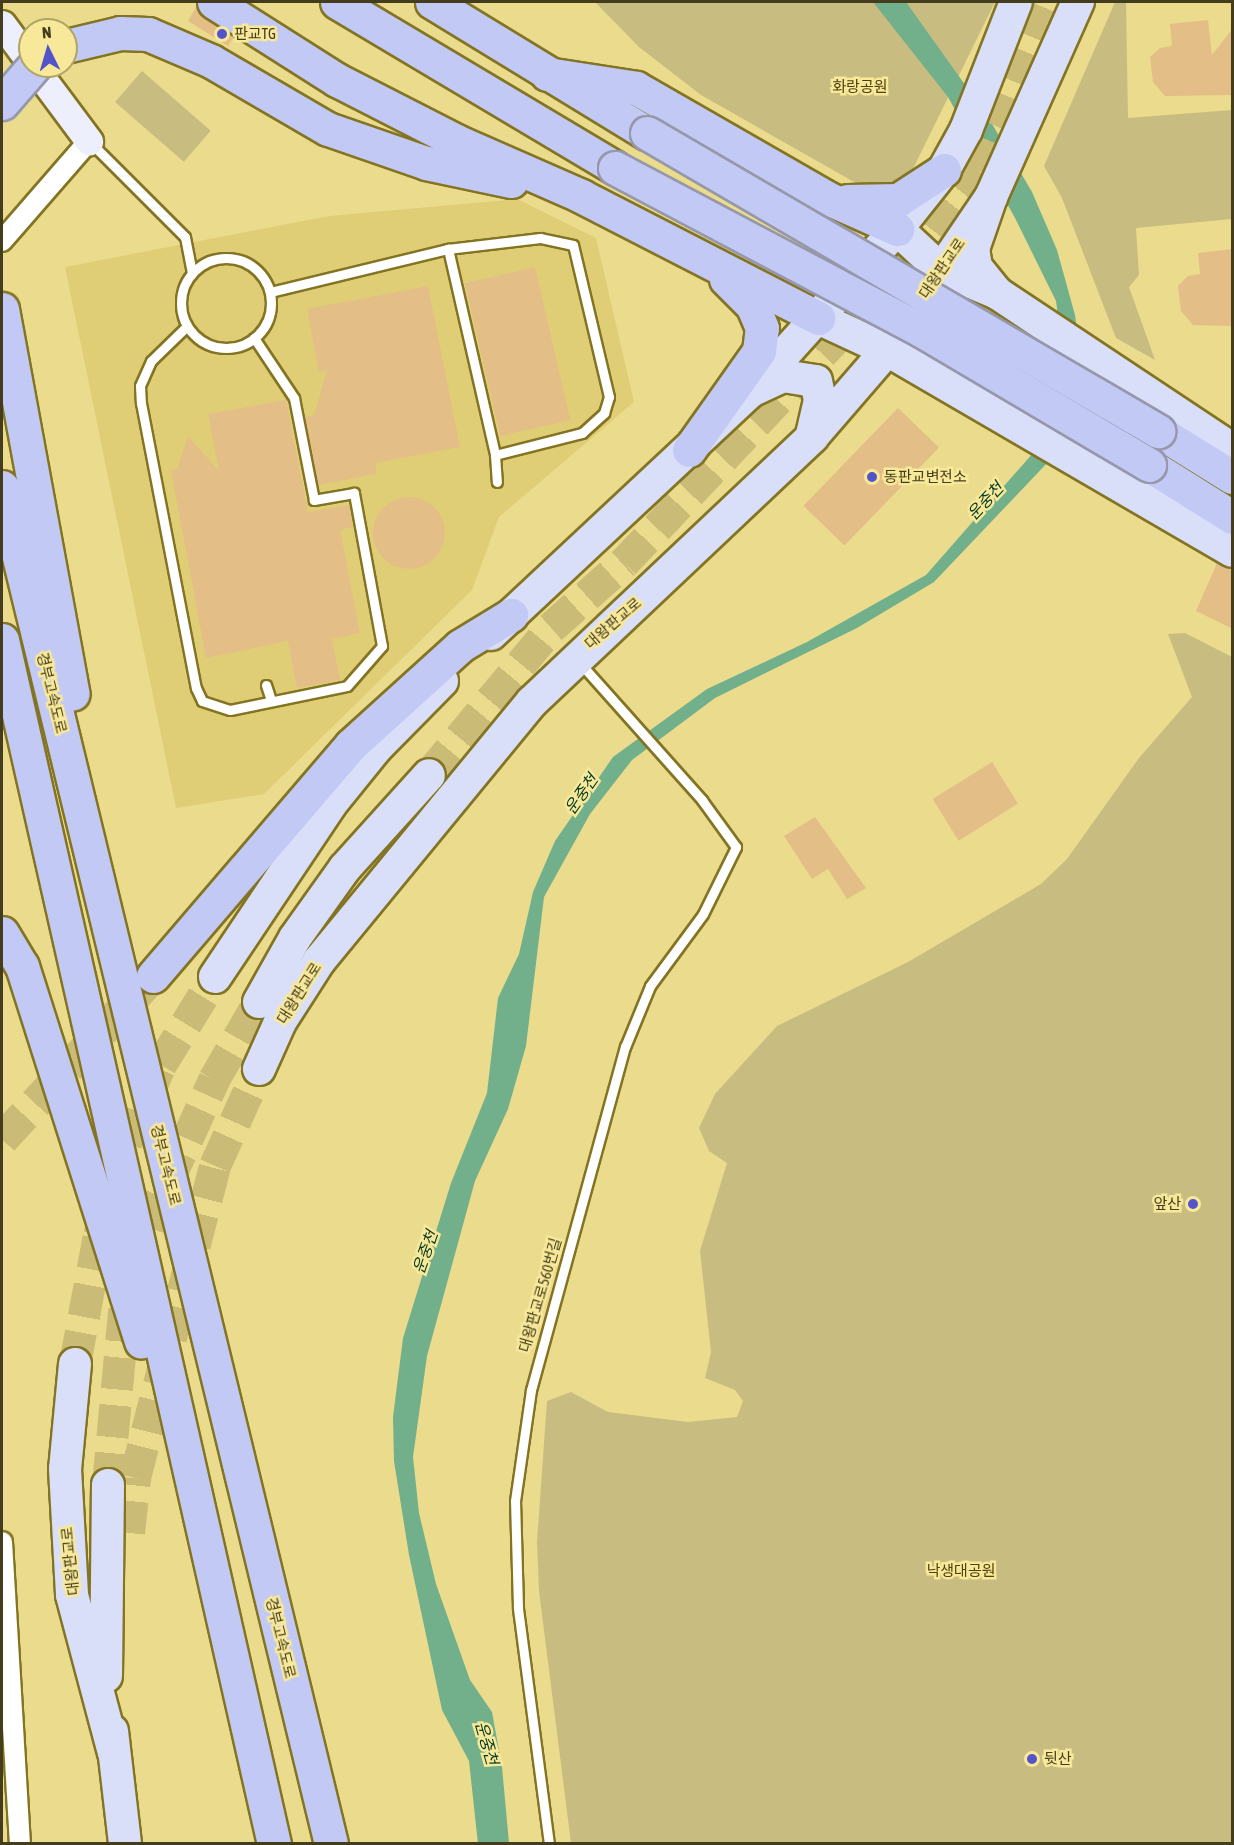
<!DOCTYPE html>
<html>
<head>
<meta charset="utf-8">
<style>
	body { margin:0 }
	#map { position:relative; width:1234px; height:1845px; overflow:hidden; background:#ebdb8c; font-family:"Asap Condensed","Noto Sans KR",sans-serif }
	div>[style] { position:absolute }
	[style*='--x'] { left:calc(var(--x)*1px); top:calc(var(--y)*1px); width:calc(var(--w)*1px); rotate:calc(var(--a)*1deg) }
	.built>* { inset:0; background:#e0ce76 }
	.green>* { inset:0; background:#c9bc81; transform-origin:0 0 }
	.water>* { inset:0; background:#72b08c }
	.building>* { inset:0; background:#e3be86; transform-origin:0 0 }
	.round { border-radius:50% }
	.primary-tunnel>* { height:32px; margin-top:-16px; transform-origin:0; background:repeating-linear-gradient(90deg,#cabb76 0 32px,transparent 0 48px) }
	.highway-tunnel>* { height:33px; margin-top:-16.5px; transform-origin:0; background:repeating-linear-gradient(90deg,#cabb76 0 33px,transparent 0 49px) }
	.roads { filter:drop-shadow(2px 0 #837423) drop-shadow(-2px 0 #837423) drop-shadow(0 2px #837423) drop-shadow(0 -2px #837423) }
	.lane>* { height:9px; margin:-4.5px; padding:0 4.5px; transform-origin:4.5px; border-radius:4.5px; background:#fff }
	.lane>.ring { margin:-4.5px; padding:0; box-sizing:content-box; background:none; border:9px solid #fff; border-radius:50% }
	.street>* { height:20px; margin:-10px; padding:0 10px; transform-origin:10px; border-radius:10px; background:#fff }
	.secondary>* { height:27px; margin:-13.5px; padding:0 13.5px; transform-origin:13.5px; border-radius:13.5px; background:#edeffc }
	.primary>* { height:32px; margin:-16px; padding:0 16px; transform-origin:16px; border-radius:16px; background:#dadff9 }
	.highway>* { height:33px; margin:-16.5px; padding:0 16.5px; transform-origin:16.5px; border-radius:16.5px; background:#c2c9f5 }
	.bridges { filter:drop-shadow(2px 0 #9698a9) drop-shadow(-2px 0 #9698a9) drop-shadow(0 2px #9698a9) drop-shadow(0 -2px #9698a9) }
	.highway-bridge>* { height:33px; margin:-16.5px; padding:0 16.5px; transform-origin:16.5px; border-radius:16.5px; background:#c2c9f5 }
	.dots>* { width:16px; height:16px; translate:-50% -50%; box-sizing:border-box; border:3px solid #f8e899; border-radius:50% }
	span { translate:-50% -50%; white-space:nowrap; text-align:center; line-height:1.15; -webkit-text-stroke:5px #f8e899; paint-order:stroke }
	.poi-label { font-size:15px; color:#443d1d }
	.left { translate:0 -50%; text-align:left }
	.right { translate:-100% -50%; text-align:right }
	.park-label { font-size:15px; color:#4c4210 }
	.street-label { font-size:15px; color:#443d1d }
	.water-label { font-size:16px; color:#033921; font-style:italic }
	.frame { position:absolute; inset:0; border:3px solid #443d1d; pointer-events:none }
	.north { position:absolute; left:18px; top:18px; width:60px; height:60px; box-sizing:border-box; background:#f8e899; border:2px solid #b0a467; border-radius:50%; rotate:355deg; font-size:16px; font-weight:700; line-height:24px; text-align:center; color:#443d1d }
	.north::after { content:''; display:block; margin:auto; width:21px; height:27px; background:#5353ca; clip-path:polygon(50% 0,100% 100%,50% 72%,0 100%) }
</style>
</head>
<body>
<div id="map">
	<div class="built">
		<i style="clip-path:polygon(517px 199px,596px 238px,634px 402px,499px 517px,472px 590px,264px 794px,176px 808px,65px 267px,329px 216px)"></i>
	</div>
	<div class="green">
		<i style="clip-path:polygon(595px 2px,995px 2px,905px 185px,877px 195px,701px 95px,639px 47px)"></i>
		<i style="clip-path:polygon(1115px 2px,1126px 2px,1128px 118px,1232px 110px,1232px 219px,1136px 228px,1139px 275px,1129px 287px,1155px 360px,1116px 338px,1062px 198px,1044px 166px)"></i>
		<i style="left:142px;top:71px;width:91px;height:41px;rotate:41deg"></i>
		<i style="clip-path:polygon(1185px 633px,1232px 657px,1232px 1843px,571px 1843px,539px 1591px,537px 1542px,547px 1401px,571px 1392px,608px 1412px,688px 1422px,737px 1417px,743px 1401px,735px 1390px,705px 1378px,711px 1352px,700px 1251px,727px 1163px,709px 1151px,699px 1128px,715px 1094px,777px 1026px,908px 962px,1041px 884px,1067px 859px,1139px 758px,1192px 697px,1168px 634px)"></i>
	</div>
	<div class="water">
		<i style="clip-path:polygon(873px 2px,906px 2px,988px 117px,1032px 192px,1057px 250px,1075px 315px,1082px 365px,1080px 403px,1050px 460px,934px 582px,857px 628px,715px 698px,632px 760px,590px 814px,544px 897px,526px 1046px,508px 1109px,475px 1181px,427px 1356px,413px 1457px,419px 1513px,436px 1584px,470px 1680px,492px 1712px,502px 1767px,509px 1843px,478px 1844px,469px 1761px,442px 1710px,409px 1555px,394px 1461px,393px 1417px,403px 1338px,451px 1183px,487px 1093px,498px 998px,519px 954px,533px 892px,555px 841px,613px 757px,707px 689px,807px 642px,926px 575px,1033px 453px,1057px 411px,1066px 377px,1056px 301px,1015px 218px,948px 97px)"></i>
	</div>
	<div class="building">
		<i style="clip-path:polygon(196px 7px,204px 18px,234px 37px,228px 46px,188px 21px)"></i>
		<i style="clip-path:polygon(1208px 20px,1212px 55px,1233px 28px,1233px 95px,1165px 96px,1153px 82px,1150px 57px,1160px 48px,1172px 46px,1170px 24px)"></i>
		<i style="clip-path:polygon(1233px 249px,1233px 326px,1193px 325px,1181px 311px,1178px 286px,1188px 276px,1200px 274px,1198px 253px)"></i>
		<i style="left:535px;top:267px;width:157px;height:72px;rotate:77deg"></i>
		<i style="clip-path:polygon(428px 286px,460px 447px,375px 463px,377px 474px,318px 485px,305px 417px,314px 415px,327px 370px,319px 372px,307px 309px)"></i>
		<i style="clip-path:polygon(286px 400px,308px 512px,349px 505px,353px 527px,340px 530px,360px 633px,332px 639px,340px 680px,297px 688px,288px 641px,206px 658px,171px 470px,177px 469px,188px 436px,219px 471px,208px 414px)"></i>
		<i style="left:898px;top:408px;width:57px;height:136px;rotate:44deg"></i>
		<i class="round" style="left:373px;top:497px;width:72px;height:72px"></i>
		<i style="clip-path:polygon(1217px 563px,1233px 571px,1233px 629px,1196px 611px)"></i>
		<i style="left:992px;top:762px;width:49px;height:70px;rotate:58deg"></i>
		<i style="clip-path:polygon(815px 817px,866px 888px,847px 899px,828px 869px,812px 879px,784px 836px)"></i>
	</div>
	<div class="primary-tunnel">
		<i style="--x:429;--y:775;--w:191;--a:-50.3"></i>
		<i style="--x:551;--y:628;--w:98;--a:-41.7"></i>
		<i style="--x:624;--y:563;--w:406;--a:-46.6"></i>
		<i style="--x:903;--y:268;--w:123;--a:-51.9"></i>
		<i style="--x:979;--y:171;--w:183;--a:-67.5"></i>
		<i style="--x:75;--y:1364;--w:130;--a:-79.4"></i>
		<i style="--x:99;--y:1236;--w:98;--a:-73.4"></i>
		<i style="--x:127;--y:1142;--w:84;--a:-66.2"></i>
		<i style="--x:161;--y:1065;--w:103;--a:-58.5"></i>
		<i style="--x:108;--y:1485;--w:216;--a:-84.7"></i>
		<i style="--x:128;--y:1270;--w:209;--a:-65.6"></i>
		<i style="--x:214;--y:1080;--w:90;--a:-60"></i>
		<i style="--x:129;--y:1533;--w:55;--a:-83.8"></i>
		<i style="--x:135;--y:1478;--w:322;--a:-75.6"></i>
		<i style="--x:215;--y:1166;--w:107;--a:-65.6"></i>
	</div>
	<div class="highway-tunnel">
		<i style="--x:2;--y:1139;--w:222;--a:-47.2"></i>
	</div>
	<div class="roads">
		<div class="lane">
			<i style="--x:90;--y:142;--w:134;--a:45"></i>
			<i style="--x:185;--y:237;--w:37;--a:79"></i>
			<i class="ring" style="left:181px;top:258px;width:81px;height:81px"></i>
			<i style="--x:270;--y:292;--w:183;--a:-13.6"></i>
			<i style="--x:448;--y:249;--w:211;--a:77.1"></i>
			<i style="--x:495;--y:455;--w:90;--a:-14.2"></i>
			<i style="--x:582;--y:433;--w:30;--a:-42"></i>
			<i style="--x:604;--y:413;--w:17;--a:-73"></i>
			<i style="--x:609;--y:397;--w:156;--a:-103.3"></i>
			<i style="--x:573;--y:245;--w:34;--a:-168"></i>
			<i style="--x:540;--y:238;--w:93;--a:173.2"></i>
			<i style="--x:187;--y:326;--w:50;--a:135.8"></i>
			<i style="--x:151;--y:361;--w:27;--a:114"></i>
			<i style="--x:140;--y:386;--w:17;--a:87"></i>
			<i style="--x:141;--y:403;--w:290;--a:79.1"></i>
			<i style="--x:196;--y:688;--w:14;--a:65"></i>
			<i style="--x:202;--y:701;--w:29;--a:18"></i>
			<i style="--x:230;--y:710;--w:119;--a:-11.6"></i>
			<i style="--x:347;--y:686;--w:53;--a:-48.8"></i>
			<i style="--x:382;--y:646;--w:156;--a:-100.4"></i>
			<i style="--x:354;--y:493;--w:41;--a:170.1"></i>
			<i style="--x:314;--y:500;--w:104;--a:-101.1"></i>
			<i style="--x:294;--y:398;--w:72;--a:-123.7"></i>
			<i style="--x:495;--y:455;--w:27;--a:86"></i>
			<i style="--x:266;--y:685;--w:16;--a:72"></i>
			<i style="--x:549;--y:1844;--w:239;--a:-97.5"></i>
			<i style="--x:518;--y:1607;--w:106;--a:-91.6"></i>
			<i style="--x:515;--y:1501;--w:112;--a:-81.8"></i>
			<i style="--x:531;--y:1390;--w:356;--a:-74.7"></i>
			<i style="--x:625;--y:1047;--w:66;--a:-67.7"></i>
			<i style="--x:650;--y:986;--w:89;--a:-53.6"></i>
			<i style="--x:703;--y:914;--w:75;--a:-63.8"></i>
			<i style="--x:736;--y:847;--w:58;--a:-125.9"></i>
			<i style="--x:702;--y:800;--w:183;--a:-131.7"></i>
		</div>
		<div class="street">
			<i style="--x:2;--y:241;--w:133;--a:-49"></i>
			<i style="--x:2;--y:1542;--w:303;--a:86.6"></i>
		</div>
		<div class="secondary">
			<i style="--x:2;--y:24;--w:47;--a:53.6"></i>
			<i style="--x:33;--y:66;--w:94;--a:53.3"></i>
		</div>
		<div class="primary">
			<i style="--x:897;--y:229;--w:59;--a:42.9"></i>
			<i style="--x:940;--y:269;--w:62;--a:22.8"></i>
			<i style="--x:997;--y:293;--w:282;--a:33.6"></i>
			<i style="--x:997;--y:293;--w:33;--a:-129"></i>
			<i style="--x:976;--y:267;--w:18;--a:-99"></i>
			<i style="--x:973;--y:249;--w:55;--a:-70.9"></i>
			<i style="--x:991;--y:197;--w:214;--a:-66"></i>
			<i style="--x:818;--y:318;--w:76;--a:24.9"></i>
			<i style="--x:887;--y:350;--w:399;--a:30.2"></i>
			<i style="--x:755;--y:389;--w:31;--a:-25"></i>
			<i style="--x:783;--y:376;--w:33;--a:9"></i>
			<i style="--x:816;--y:381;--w:19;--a:78"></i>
			<i style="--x:820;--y:400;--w:37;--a:103"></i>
			<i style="--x:491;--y:634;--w:356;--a:-43.1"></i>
			<i style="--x:751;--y:391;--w:218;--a:-48"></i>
			<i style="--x:897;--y:229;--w:75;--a:-51.5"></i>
			<i style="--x:944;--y:170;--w:46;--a:-61.2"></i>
			<i style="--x:966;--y:130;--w:137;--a:-68.7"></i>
			<i style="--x:215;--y:977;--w:207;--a:-56.2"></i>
			<i style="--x:330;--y:805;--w:73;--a:-51.1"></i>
			<i style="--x:376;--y:748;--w:94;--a:-45.4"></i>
			<i style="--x:259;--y:1002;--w:73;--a:-60.6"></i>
			<i style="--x:295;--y:938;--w:86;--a:-54.5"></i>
			<i style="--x:345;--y:868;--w:125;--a:-47.9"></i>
			<i style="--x:259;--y:1069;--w:51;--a:-65.9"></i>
			<i style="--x:280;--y:1022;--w:72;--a:-57.4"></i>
			<i style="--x:319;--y:961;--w:335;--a:-50.6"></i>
			<i style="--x:532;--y:702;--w:386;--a:-43.4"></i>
			<i style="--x:812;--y:437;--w:115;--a:-49.2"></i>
			<i style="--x:887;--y:350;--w:185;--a:-55.8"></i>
			<i style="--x:75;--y:1364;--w:105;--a:95.4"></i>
			<i style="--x:65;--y:1469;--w:126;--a:86.8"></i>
			<i style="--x:72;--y:1595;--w:163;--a:75.1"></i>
			<i style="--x:106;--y:1676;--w:191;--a:-89.4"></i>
			<i style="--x:112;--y:1731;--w:114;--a:83.4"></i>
		</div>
		<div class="highway">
			<i style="--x:214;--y:2;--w:146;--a:32.4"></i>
			<i style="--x:337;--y:80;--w:134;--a:27.1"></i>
			<i style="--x:456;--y:141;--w:137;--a:23.7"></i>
			<i style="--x:581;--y:196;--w:267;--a:27.2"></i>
			<i style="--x:337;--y:2;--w:324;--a:30.8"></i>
			<i style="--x:432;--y:2;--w:252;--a:31.4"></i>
			<i style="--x:66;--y:46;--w:56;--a:-13.5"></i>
			<i style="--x:120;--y:33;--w:28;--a:2"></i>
			<i style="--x:148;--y:34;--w:69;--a:23.2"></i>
			<i style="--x:211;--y:61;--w:135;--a:30.2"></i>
			<i style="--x:328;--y:129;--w:104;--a:19.1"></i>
			<i style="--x:426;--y:163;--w:87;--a:12"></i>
			<i style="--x:547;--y:74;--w:90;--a:8.9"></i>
			<i style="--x:636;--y:88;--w:220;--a:29.9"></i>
			<i style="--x:827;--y:198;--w:77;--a:23.9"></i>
			<i style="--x:847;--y:201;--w:51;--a:-1.1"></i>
			<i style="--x:898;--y:200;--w:55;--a:-33.1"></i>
			<i style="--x:2;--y:309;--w:391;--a:79.6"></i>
			<i style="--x:1158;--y:431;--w:87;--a:31.9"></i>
			<i style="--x:689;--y:450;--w:121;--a:-54.7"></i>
			<i style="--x:759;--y:351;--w:23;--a:-83"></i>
			<i style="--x:762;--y:328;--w:25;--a:-113"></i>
			<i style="--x:752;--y:305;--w:37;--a:-135"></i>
			<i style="--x:1149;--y:465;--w:98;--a:32.1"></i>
			<i style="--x:2;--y:487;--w:1396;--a:76.37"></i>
			<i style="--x:2;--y:640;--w:1234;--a:77.27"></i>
			<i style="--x:2;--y:933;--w:39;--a:59"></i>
			<i style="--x:22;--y:966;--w:394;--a:72.4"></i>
			<i style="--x:153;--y:976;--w:304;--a:-49.4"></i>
			<i style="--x:351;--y:745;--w:147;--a:-42.2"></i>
			<i style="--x:460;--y:646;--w:60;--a:-31.3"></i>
		</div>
	</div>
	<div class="bridges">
		<div class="highway-bridge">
			<i style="--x:2;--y:103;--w:49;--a:-49.1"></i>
			<i style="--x:647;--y:133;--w:592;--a:30.25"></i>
			<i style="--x:615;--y:168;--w:346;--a:27.9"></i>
			<i style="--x:921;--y:330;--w:265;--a:30.6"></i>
		</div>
	</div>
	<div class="dots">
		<i style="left:222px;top:34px;background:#5353ca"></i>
		<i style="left:872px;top:477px;background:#5353ca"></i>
		<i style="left:1193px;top:1204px;background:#5353ca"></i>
		<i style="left:1032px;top:1759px;background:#5353ca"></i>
	</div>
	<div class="poi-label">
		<span class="left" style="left:234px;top:34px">판교TG</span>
		<span class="left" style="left:884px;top:477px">동판교변전소</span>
		<span class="right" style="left:1181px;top:1204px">앞산</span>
		<span class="left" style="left:1044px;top:1759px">뒷산</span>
	</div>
	<div class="park-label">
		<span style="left:860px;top:87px">화랑공원</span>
		<span style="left:961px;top:1571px">낙생대공원</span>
	</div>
	<div class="street-label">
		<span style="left:942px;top:268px;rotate:-56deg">대왕판교로</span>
		<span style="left:613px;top:623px;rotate:-41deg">대왕판교로</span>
		<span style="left:52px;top:693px;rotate:76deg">경부고속도로</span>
		<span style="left:299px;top:993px;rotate:-58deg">대왕판교로</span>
		<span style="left:166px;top:1165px;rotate:76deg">경부고속도로</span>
		<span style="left:540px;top:1295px;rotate:-74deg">대왕판교로560번길</span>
		<span style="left:70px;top:1561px;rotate:-96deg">대왕판교로</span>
		<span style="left:281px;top:1638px;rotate:76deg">경부고속도로</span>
	</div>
	<div class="water-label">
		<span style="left:985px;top:501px;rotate:-47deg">운중천</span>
		<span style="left:581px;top:794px;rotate:-55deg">운중천</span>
		<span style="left:425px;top:1252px;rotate:-71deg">운중천</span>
		<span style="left:487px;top:1743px;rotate:74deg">운중천</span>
	</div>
	<div class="frame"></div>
	<div class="north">N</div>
</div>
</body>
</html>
